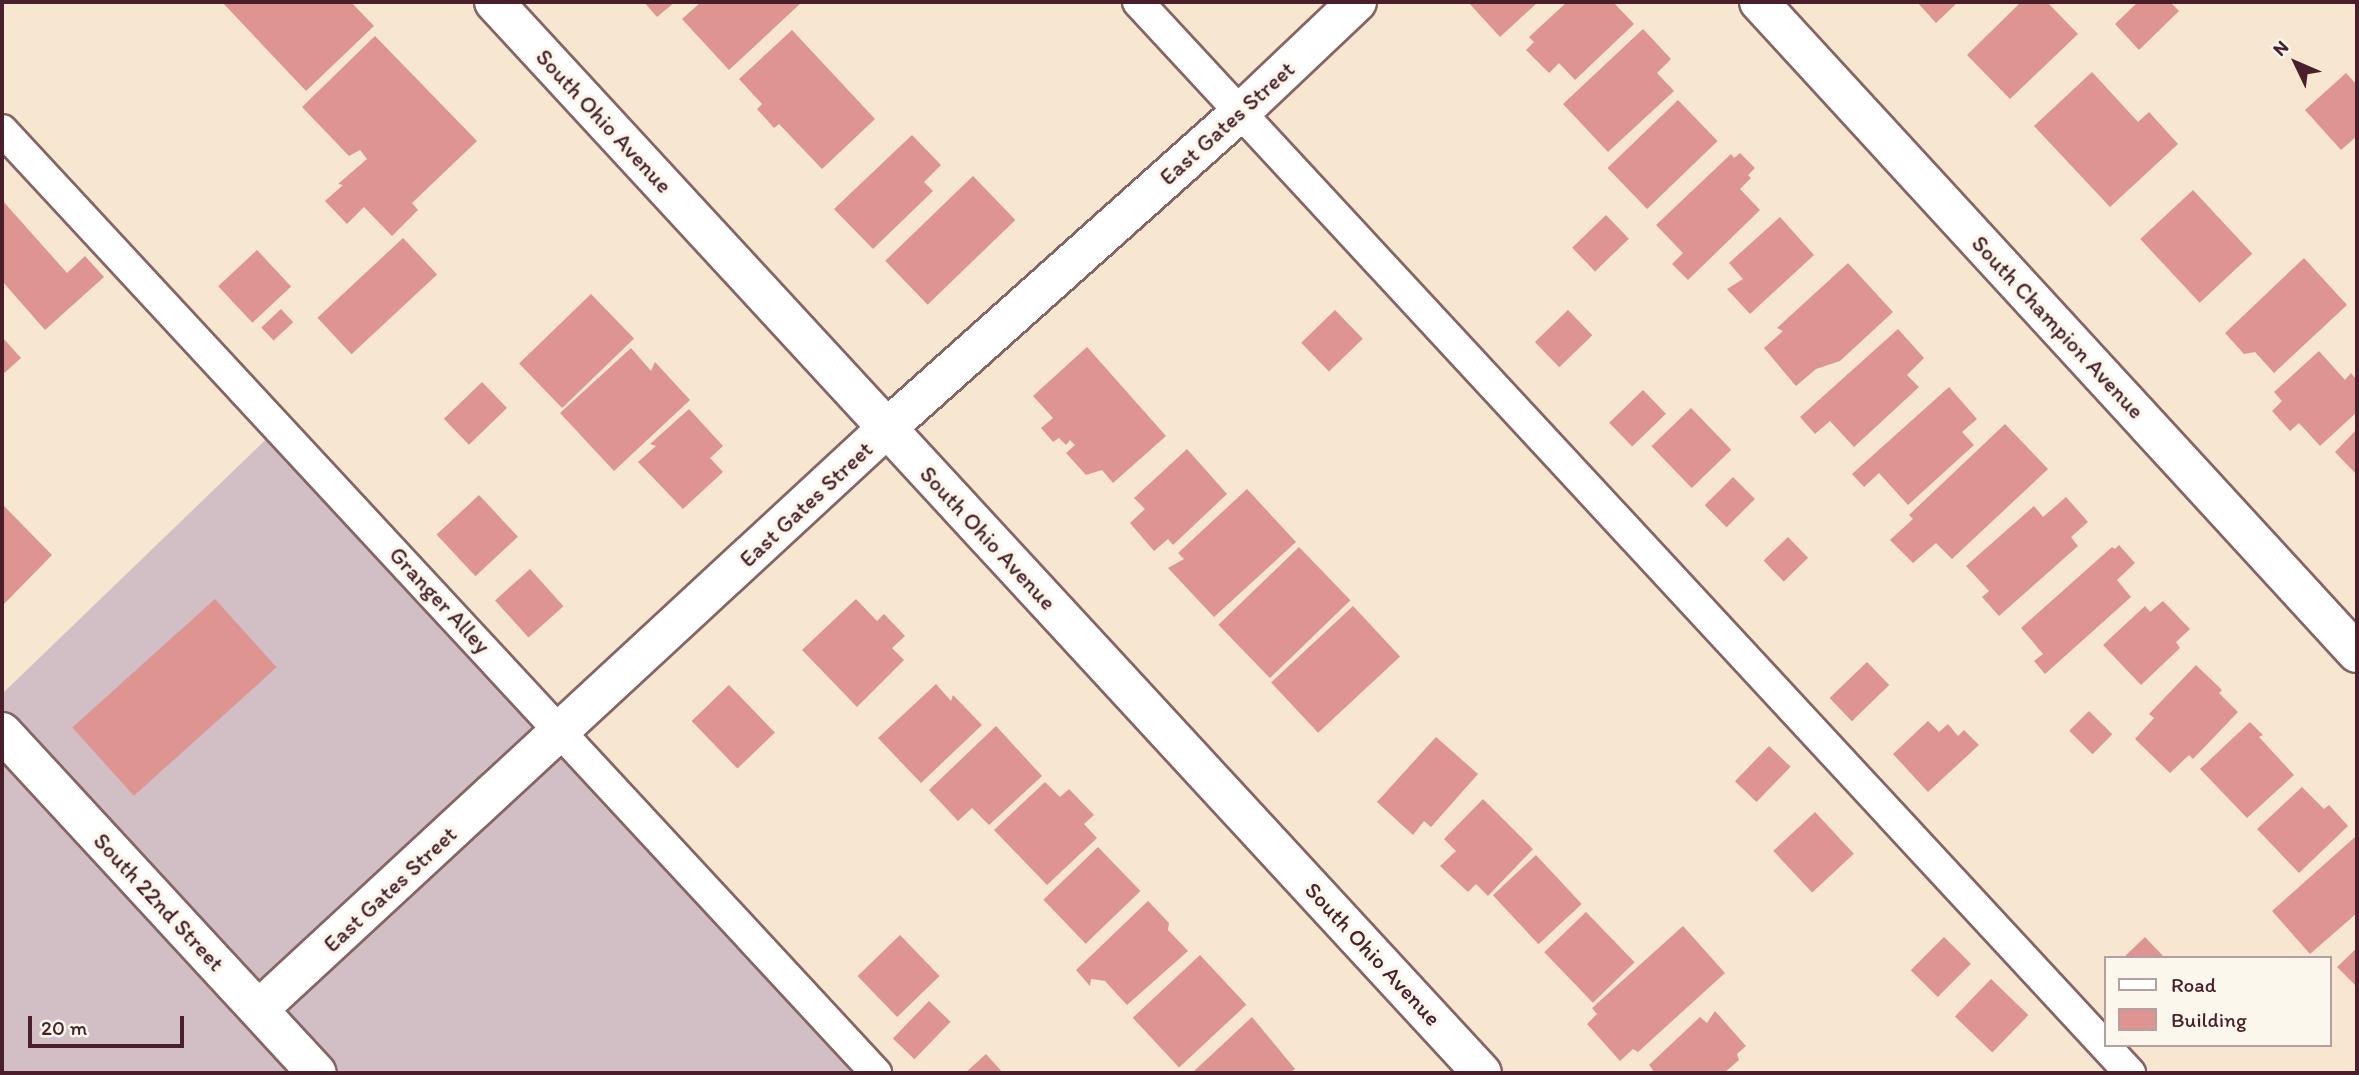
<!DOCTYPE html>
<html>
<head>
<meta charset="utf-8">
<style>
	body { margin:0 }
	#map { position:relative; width:2359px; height:1075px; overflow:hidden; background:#f7e7d1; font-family:Itim,sans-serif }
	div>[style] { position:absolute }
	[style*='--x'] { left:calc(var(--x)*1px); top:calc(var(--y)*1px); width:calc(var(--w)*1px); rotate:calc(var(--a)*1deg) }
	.industrial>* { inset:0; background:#d2bec5 }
	.building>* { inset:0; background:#de9592; transform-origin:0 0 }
	.roads { filter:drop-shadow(2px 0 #876565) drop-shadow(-2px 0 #876565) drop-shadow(0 2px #876565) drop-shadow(0 -2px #876565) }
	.lane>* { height:30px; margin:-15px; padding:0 15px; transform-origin:15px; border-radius:15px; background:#fff }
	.street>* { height:38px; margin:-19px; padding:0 19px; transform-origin:19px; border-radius:19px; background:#fff }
	.secondary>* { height:38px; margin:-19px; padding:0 19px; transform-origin:19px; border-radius:19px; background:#fff }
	span { translate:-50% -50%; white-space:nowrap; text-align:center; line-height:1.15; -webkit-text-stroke:7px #fbf7ec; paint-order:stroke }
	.street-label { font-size:23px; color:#4a1f2b }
	.frame { position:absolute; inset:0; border:4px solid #4a1f2b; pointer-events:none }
	.legend { position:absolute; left:2104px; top:956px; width:228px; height:91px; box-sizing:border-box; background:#fbf7ec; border:2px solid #b4a19f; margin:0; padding:9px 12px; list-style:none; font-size:21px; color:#4a1f2b }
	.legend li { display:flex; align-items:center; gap:14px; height:35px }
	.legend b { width:35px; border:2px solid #b4a19f }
	.north { position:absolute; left:2261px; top:28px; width:70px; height:70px; -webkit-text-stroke:5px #fbf7ec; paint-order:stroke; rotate:314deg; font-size:19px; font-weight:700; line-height:28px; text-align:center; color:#4a1f2b }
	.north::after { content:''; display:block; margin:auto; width:24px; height:32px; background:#4a1f2b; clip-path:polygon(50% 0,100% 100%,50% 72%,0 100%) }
	.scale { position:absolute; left:28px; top:1016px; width:156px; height:32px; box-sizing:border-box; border:4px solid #4a1f2b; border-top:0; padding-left:9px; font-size:21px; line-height:24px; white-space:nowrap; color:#4a1f2b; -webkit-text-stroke:5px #fbf7ec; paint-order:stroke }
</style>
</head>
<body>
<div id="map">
	<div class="industrial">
		<i style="clip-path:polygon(284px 422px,881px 1073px,2px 1073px,2px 694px)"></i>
	</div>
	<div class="building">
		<i style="clip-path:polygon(222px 2px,351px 2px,374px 26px,306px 91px)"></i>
		<i style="clip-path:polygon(644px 2px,675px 2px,657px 17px)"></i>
		<i style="clip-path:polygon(701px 2px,802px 2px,729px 70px,682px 19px)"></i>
		<i style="clip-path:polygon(1468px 2px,1538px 2px,1500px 37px)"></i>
		<i style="clip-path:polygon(1567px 2px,1613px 2px,1634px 24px,1575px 80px,1559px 63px,1549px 73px,1526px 50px,1534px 42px,1529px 37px)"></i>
		<i style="clip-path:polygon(1917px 2px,1958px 2px,1936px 23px)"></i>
		<i style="clip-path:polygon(2021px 2px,2047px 2px,2078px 34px,2010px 99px,1967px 55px)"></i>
		<i style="clip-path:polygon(2138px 2px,2170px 2px,2179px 11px,2139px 50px,2115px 24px)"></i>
		<i style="clip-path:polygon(1643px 29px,1671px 59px,1657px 73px,1674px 91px,1608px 152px,1563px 104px)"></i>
		<i style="clip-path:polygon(792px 30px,875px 119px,822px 169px,779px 124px,774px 128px,757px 109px,762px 104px,739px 79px)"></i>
		<i style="clip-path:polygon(375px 36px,477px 141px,412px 203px,418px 210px,392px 236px,364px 207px,347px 224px,325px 201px,343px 185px,338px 184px,367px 159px,360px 150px,349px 156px,302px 107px)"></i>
		<i style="clip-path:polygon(2092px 72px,2138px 122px,2149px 112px,2178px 144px,2110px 207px,2034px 126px)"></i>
		<i style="clip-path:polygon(2346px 73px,2357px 85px,2357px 136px,2341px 150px,2305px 110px)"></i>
		<i style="left:1678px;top:100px;width:57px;height:98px;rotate:46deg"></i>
		<i style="clip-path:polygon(912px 135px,941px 165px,924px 182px,933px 191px,873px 249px,834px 209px)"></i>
		<i style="clip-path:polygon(1740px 153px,1755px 168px,1748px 175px,1751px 178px,1740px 189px,1760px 210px,1688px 280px,1672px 264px,1683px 253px,1656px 225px,1731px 154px,1734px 158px)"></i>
		<i style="left:973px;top:176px;width:61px;height:122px;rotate:46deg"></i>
		<i style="left:2193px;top:190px;width:87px;height:72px;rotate:47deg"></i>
		<i style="clip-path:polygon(2px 200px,67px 273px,85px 256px,104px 277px,45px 330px,2px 281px)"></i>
		<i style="left:1606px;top:215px;width:33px;height:47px;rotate:46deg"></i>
		<i style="clip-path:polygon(1780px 217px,1814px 255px,1750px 314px,1727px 289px,1743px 279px,1729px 263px)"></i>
		<i style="left:403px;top:238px;width:50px;height:117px;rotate:47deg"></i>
		<i style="left:257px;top:250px;width:50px;height:53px;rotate:47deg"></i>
		<i style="clip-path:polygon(2304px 258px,2347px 305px,2274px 373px,2255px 352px,2244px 354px,2225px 333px)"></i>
		<i style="clip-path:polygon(1848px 263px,1893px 312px,1840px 361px,1816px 369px,1796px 386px,1764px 348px,1783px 331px,1777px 328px)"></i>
		<i style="left:591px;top:294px;width:62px;height:100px;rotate:46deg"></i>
		<i style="left:281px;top:309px;width:18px;height:27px;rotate:47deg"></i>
		<i style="left:1335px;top:310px;width:40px;height:47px;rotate:46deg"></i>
		<i style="left:1568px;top:310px;width:35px;height:46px;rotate:46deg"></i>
		<i style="clip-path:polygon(1898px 329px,1924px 358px,1907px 375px,1919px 387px,1854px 447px,1830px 421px,1815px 434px,1800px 417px)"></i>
		<i style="clip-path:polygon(2px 337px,21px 358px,2px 375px)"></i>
		<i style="clip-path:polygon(1087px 347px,1166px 436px,1113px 483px,1102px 470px,1086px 475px,1066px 453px,1075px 445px,1070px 440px,1066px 445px,1059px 438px,1053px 442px,1041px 428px,1053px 418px,1033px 396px)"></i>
		<i style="clip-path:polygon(631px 348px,651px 371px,655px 362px,690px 400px,614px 471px,560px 413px)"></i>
		<i style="clip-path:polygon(2319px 351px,2345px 380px,2351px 373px,2357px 380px,2357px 412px,2320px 446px,2299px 423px,2290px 431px,2272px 411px,2282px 401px,2274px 392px)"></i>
		<i style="left:482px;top:382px;width:36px;height:53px;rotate:46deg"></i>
		<i style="clip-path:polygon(1949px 387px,1977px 419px,1962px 432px,1974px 445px,1908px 505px,1879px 473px,1864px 487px,1852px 474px)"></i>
		<i style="left:1643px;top:390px;width:33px;height:47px;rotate:46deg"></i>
		<i style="left:1691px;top:408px;width:58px;height:55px;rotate:46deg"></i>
		<i style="clip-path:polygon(689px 409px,723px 446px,710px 458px,723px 472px,683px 509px,638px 462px,656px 446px,650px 444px)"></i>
		<i style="clip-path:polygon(2005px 424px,2048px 469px,1952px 559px,1936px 543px,1913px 563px,1890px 540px,1913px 519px,1909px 515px)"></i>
		<i style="clip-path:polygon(2357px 429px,2357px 475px,2335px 452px)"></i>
		<i style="clip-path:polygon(1187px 449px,1227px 494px,1173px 545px,1168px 539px,1154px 551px,1130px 523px,1145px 509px,1134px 498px)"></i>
		<i style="left:1733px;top:477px;width:31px;height:40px;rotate:45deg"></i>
		<i style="clip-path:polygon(1247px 489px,1296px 542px,1214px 617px,1168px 568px,1184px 559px,1178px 553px)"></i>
		<i style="left:479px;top:495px;width:57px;height:58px;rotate:47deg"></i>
		<i style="clip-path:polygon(2066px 497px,2088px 522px,2071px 537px,2078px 546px,1999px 616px,1982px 597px,1989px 591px,1966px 566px,2034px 506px,2043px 517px)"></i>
		<i style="clip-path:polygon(2px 504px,52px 555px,2px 606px)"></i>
		<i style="left:1788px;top:537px;width:29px;height:34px;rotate:46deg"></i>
		<i style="clip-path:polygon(2119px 545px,2135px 563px,2117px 580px,2131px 597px,2045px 674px,2034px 661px,2043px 654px,2021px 628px,2112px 547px,2115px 549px)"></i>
		<i style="left:1299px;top:547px;width:74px;height:112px;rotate:46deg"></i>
		<i style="left:530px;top:569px;width:50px;height:47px;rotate:48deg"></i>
		<i style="left:215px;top:599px;width:92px;height:192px;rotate:48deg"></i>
		<i style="clip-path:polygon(856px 599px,877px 621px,884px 614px,905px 636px,892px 648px,904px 660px,857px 707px,802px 650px)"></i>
		<i style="clip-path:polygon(2163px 601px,2190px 629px,2176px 642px,2180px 648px,2141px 685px,2103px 645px,2145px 606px,2150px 612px)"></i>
		<i style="left:1353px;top:606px;width:69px;height:112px;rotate:47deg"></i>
		<i style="left:1867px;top:662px;width:32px;height:52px;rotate:46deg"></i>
		<i style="clip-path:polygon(2196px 665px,2222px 690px,2219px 693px,2238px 712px,2193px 759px,2189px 755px,2170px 773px,2135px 739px,2154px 718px,2149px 714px)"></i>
		<i style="clip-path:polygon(936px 684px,951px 701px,953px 695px,982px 725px,921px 783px,878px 738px)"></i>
		<i style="left:729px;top:685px;width:66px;height:52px;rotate:46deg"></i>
		<i style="left:2089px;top:711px;width:33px;height:28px;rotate:45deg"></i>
		<i style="clip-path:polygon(1928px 721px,1939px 732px,1948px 724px,1958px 736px,1964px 730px,1979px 745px,1928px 792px,1893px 754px)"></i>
		<i style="clip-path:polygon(2250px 722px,2263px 735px,2259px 737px,2294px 775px,2247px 818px,2200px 769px)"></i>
		<i style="clip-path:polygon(996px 726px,1042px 776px,989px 825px,972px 808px,958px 821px,929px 790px)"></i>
		<i style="clip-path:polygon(1436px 737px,1478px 774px,1431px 827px,1424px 821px,1413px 835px,1377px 802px)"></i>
		<i style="left:1769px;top:746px;width:30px;height:49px;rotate:44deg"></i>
		<i style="clip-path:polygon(1045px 782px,1060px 797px,1069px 789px,1094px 815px,1084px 824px,1097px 838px,1047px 885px,994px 830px)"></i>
		<i style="clip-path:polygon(2302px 787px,2324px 809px,2329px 805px,2348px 826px,2299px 873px,2257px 829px)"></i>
		<i style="clip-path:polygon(1483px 799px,1533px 849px,1488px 896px,1476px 884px,1468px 892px,1440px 866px,1456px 851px,1444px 839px)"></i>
		<i style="left:1815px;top:812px;width:57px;height:57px;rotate:47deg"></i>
		<i style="clip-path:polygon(2355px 837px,2357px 913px,2310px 954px,2272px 911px)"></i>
		<i style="left:1098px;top:847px;width:61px;height:76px;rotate:46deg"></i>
		<i style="left:1536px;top:855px;width:67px;height:59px;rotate:47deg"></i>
		<i style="clip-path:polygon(1148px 901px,1169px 923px,1168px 930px,1188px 951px,1127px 1005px,1105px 981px,1091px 979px,1090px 986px,1076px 970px)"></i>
		<i style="left:1586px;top:912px;width:70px;height:58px;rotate:46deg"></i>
		<i style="clip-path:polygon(1683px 926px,1725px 973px,1638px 1052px,1633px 1049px,1620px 1061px,1587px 1024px,1597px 1014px,1592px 1008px)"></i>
		<i style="left:900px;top:935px;width:57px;height:59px;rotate:46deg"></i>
		<i style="left:1944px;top:937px;width:38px;height:47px;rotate:45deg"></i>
		<i style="clip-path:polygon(2145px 937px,2165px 958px,2123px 958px)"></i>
		<i style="clip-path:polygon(2357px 948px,2357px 987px,2337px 967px)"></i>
		<i style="left:1200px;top:955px;width:68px;height:92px;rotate:47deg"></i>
		<i style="left:1991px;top:979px;width:52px;height:52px;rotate:44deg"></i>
		<i style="left:929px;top:1001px;width:30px;height:52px;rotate:44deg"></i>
		<i style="clip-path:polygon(1715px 1011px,1746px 1046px,1737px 1054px,1739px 1060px,1724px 1073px,1649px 1073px,1653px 1070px,1649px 1065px,1700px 1017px,1707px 1023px)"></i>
		<i style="clip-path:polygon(1252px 1017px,1295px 1069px,1290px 1073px,1192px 1073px)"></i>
		<i style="clip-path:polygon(986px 1054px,1003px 1073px,965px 1073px)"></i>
	</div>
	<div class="roads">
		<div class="lane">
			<i style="--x:1138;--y:2;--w:1460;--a:47.19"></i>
			<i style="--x:2;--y:130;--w:1286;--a:47.17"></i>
		</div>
		<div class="street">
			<i style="--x:1759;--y:2;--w:884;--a:47.43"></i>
			<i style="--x:2;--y:732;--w:464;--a:47.3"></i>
			<i style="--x:259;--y:1009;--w:856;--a:-42.77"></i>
			<i style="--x:887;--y:428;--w:475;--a:-41.8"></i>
			<i style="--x:1241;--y:112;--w:160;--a:-43.5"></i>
		</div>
		<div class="secondary">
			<i style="--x:494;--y:2;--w:1457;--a:47.31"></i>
		</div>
	</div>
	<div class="street-label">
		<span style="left:604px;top:121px;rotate:47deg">South Ohio Avenue</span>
		<span style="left:1227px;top:123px;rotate:-42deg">East Gates Street</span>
		<span style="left:2058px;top:327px;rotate:47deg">South Champion Avenue</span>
		<span style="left:806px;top:504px;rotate:-43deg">East Gates Street</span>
		<span style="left:988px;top:538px;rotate:47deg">South Ohio Avenue</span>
		<span style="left:440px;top:600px;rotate:47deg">Granger Alley</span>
		<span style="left:390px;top:889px;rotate:-43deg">East Gates Street</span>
		<span style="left:159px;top:902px;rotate:47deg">South 22nd Street</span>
		<span style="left:1373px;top:954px;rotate:47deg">South Ohio Avenue</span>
	</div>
	<div class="frame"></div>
	<ul class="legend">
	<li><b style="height:9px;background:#fff"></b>Road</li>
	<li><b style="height:19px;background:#de9592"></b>Building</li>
	</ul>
	<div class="north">N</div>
	<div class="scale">20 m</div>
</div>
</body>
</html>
